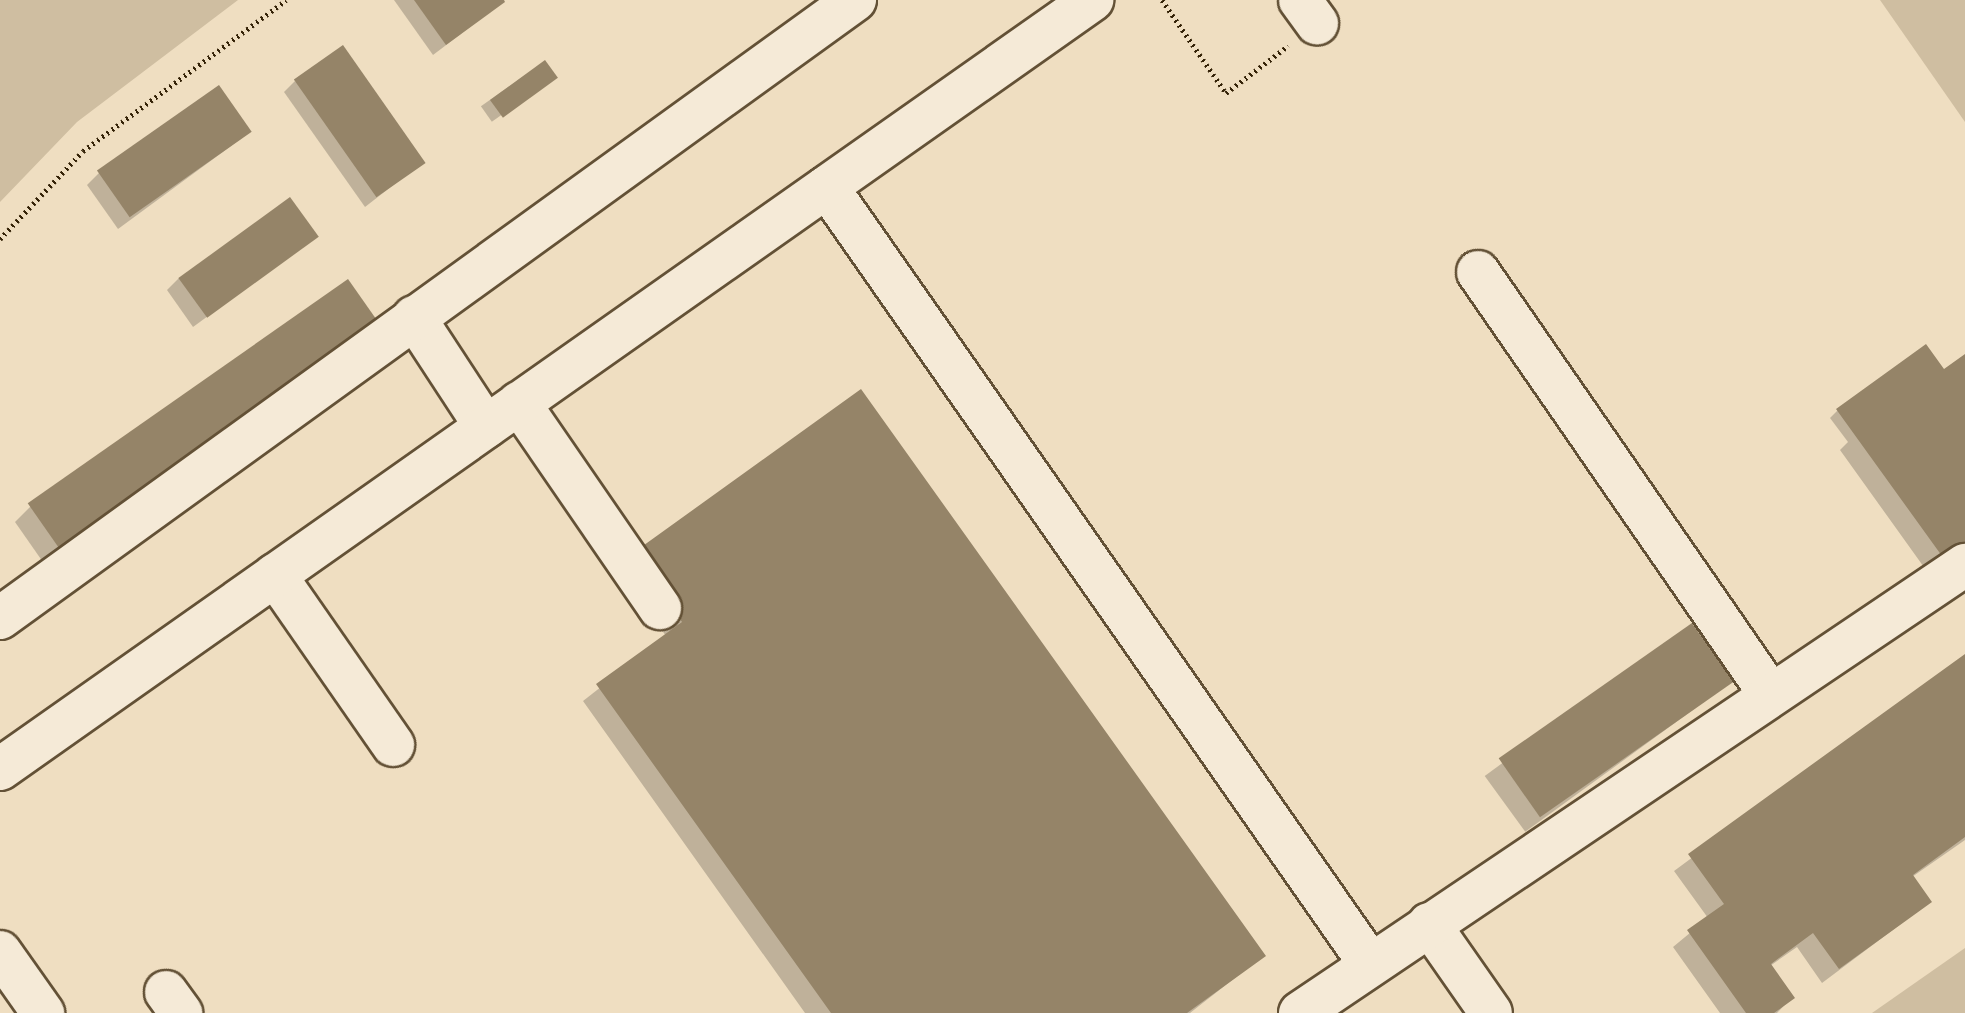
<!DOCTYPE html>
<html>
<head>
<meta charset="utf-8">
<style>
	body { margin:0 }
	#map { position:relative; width:1965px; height:1013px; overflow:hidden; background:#efdec1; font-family:Cardo,serif }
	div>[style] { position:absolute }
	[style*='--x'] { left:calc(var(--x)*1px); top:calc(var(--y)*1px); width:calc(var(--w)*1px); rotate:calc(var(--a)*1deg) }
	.green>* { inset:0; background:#cfbea1 }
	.shadow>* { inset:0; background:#0003; transform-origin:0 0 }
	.building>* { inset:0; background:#958468; transform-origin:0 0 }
	.path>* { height:5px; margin-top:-2.5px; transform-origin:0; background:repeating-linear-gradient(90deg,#342207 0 2px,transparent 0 6px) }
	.roads { filter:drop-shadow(2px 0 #635136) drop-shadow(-2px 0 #635136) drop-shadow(0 2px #635136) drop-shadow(0 -2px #635136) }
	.minor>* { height:42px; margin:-21px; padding:0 21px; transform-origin:21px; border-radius:21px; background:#f5ead7 }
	span { translate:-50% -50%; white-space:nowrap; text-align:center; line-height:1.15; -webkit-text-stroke:7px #f5ead7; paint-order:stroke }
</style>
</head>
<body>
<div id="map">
	<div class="green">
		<i style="clip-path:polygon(0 0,238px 0,77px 122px,0 202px)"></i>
		<i style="clip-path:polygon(1880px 0,1965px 0,1965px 122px)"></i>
		<i style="clip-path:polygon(1965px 948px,1965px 1013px,1872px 1013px)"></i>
	</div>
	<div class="shadow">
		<i style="clip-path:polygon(394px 0,502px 0,503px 2px,433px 55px)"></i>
		<i style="left:544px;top:62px;width:19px;height:77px;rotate:55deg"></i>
		<i style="clip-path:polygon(295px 81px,423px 162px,365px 207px,284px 92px)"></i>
		<i style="clip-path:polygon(250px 132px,118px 229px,87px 185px,99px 173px)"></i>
		<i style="clip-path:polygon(316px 237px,193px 327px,167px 290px,179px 278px)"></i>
		<i style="clip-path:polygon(347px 282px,45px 565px,15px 522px,30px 507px)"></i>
		<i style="clip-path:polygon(1965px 356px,1965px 552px,1931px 577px,1840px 450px,1848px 442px,1830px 418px,1838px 410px,1943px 372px)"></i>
		<i style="clip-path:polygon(619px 570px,1263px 956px,1190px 1013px,805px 1013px,583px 701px,666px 636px)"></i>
		<i style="left:1691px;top:626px;width:69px;height:255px;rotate:54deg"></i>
		<i style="clip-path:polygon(1965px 656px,1965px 840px,1912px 877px,1930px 902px,1822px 983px,1797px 947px,1770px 966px,1792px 997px,1777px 1013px,1720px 1013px,1673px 947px,1708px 918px,1674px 871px)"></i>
	</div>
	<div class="building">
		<i style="clip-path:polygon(414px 0,504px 0,505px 2px,446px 45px)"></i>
		<i style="left:343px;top:45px;width:144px;height:60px;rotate:55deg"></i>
		<i style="left:545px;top:60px;width:22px;height:68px;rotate:54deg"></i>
		<i style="left:219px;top:85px;width:57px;height:149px;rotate:55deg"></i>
		<i style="left:290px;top:197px;width:49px;height:138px;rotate:54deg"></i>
		<i style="left:348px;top:279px;width:56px;height:391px;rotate:55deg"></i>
		<i style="clip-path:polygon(1926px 344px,1944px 369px,1965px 354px,1965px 550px,1947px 563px,1836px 409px)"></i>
		<i style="clip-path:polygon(861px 389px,1266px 956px,1187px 1013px,831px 1013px,596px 684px,682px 622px,633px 553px)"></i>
		<i style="left:1692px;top:623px;width:72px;height:236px;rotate:55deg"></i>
		<i style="clip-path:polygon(1965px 654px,1965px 837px,1913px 875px,1932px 902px,1839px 969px,1813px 933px,1771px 964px,1795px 998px,1774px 1013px,1746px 1013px,1687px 930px,1724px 904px,1688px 854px)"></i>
	</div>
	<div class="path">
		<i style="--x:1162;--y:0;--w:113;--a:55.5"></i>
		<i style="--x:1226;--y:93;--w:78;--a:-37.2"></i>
		<i style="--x:0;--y:239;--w:121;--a:-46.7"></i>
		<i style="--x:83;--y:151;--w:253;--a:-36.6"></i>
	</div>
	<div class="roads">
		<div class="minor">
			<i style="--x:1300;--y:0;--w:29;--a:54"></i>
			<i style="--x:827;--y:187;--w:948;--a:55.05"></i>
			<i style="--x:1478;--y:272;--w:513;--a:55.32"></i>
			<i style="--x:414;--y:317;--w:131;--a:56.8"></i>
			<i style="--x:519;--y:403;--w:249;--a:55.5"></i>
			<i style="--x:275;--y:575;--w:207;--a:55.2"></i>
			<i style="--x:0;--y:618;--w:1055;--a:-35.86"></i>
			<i style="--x:0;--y:769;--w:1336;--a:-35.15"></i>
			<i style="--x:1429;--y:924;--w:108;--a:55.1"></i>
			<i style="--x:0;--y:952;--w:75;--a:54.8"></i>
			<i style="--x:166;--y:992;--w:26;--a:54"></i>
			<i style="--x:1300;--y:1013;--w:802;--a:-33.97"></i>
		</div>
	</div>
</div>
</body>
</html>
